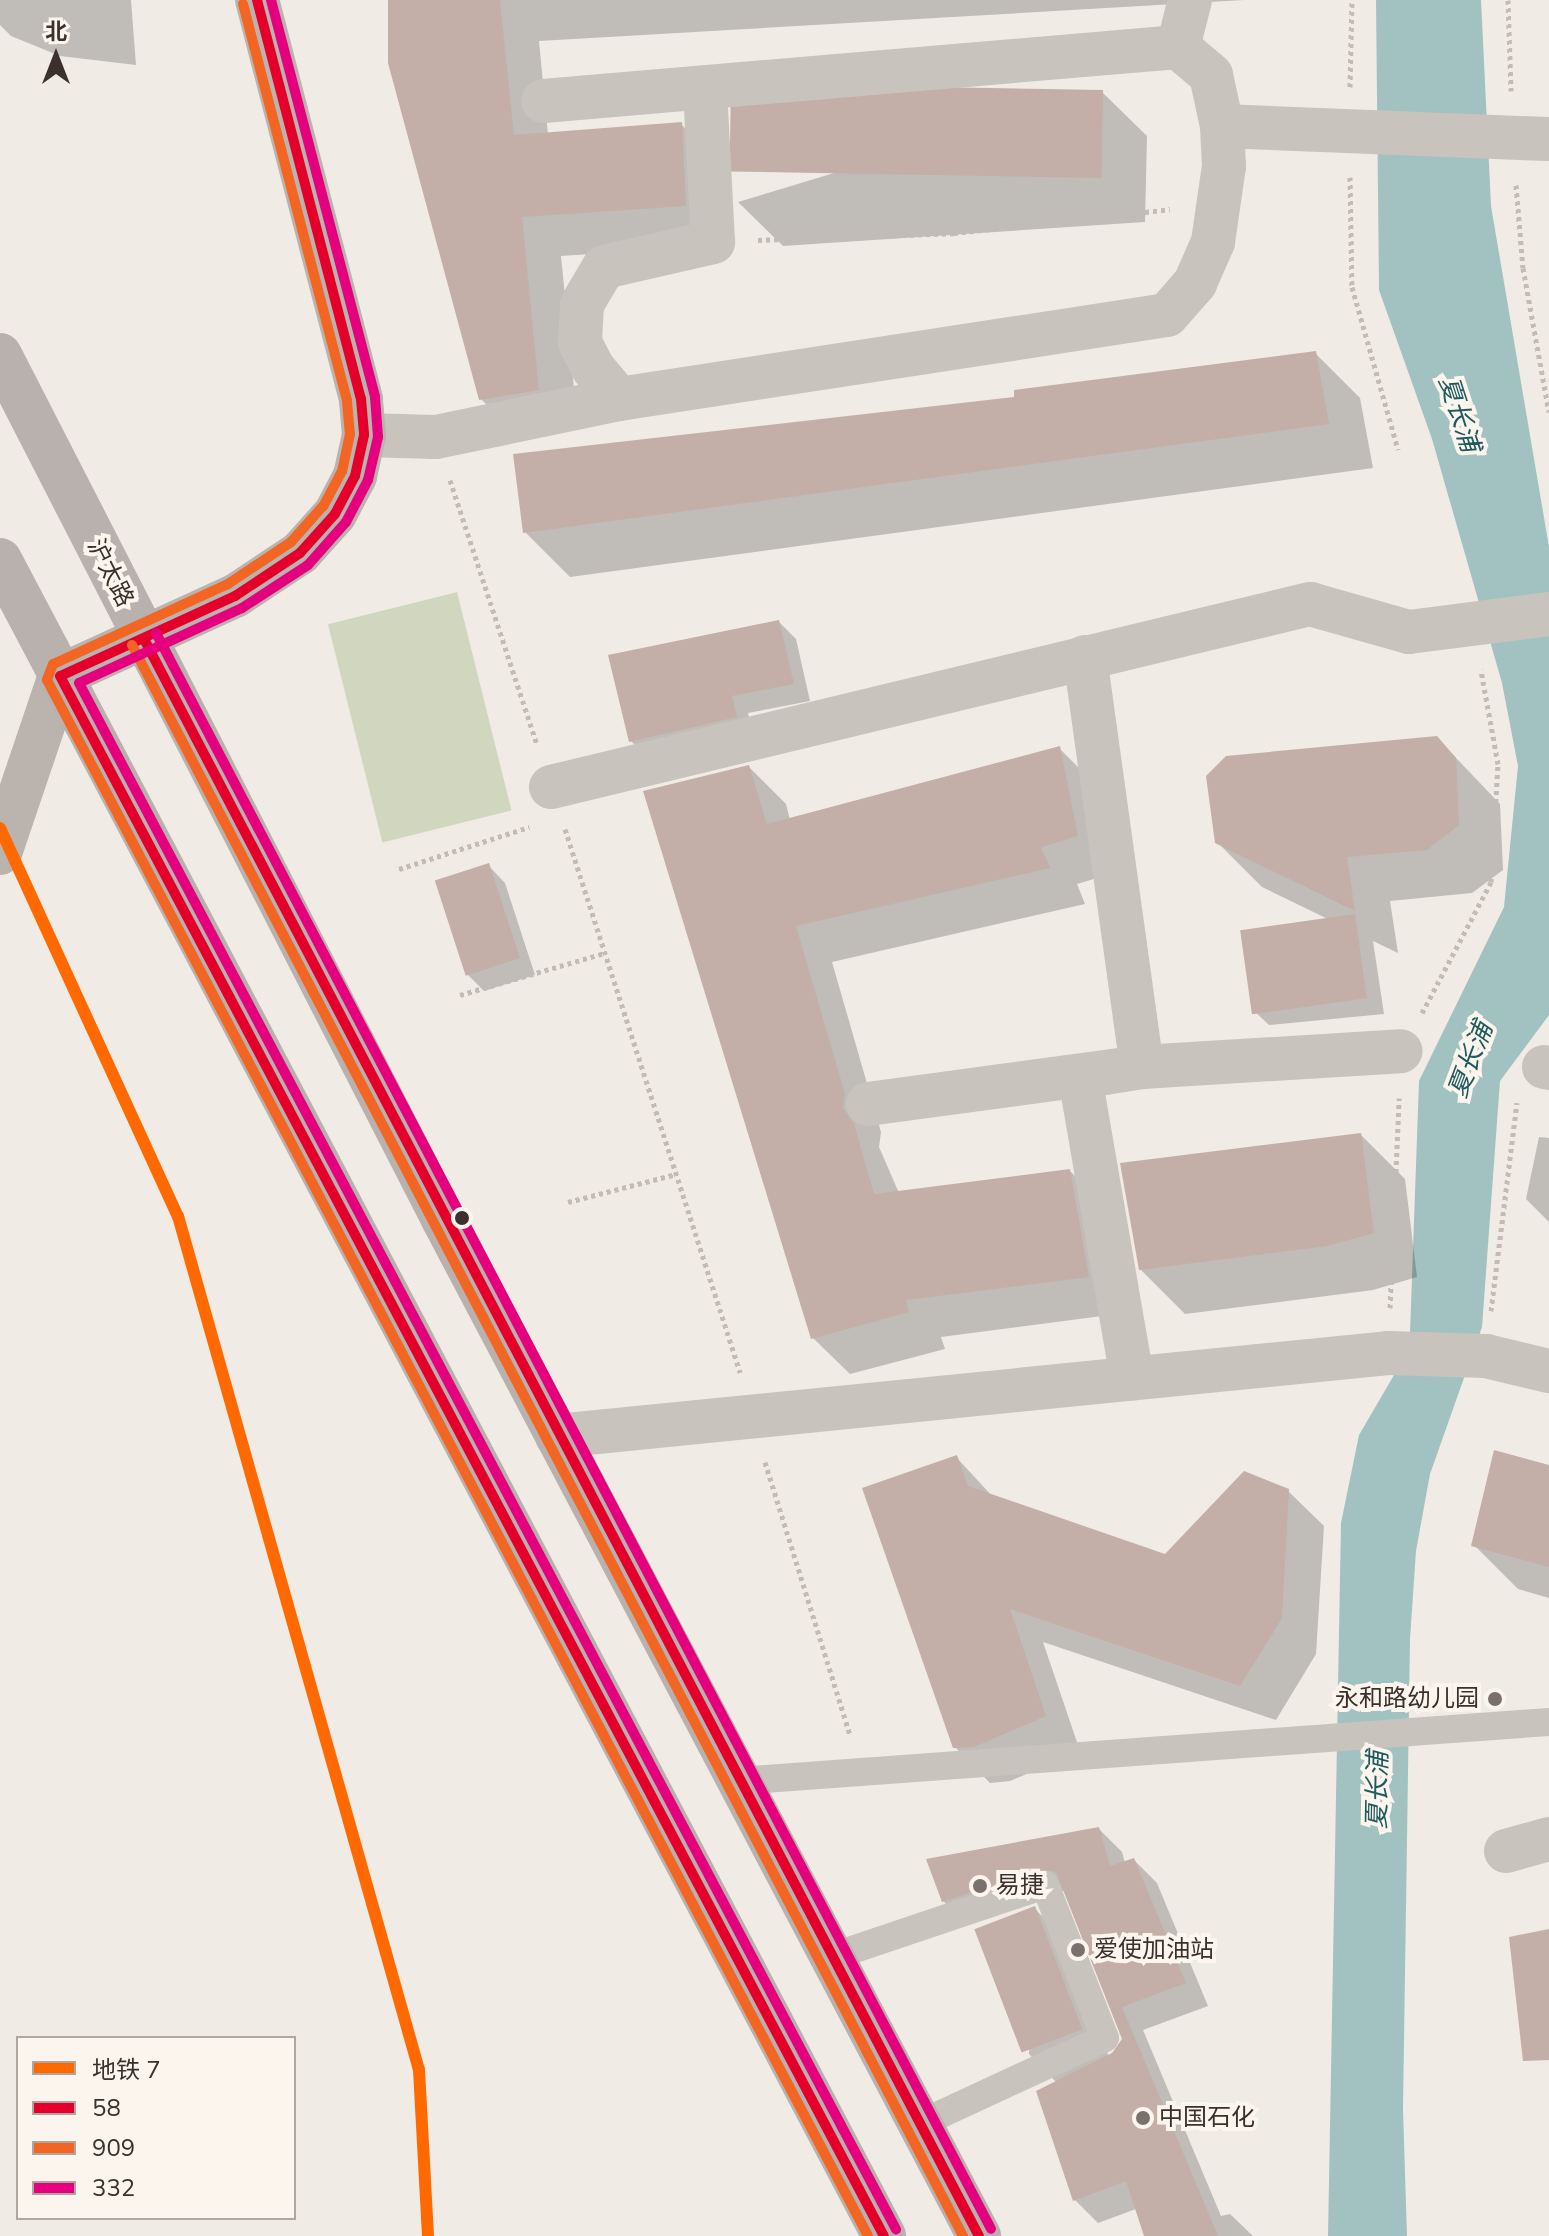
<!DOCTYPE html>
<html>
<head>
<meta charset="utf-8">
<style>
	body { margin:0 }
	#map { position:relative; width:1549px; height:2236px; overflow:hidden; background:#f0ebe5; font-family:"Nunito Sans","Noto Sans SC",sans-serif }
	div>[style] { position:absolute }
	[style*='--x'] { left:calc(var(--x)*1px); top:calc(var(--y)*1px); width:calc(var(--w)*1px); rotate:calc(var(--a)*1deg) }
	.green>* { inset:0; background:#d1d6bf; transform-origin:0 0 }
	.water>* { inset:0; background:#a1c2c1 }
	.shadow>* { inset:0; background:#0003 }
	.building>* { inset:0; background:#c3afa7; transform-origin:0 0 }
	.path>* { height:5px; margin-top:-2.5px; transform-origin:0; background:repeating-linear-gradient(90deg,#c2bbb6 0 4px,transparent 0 8px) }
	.lane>* { height:28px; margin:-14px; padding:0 14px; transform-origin:14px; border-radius:14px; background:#c9c3be }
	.street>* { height:44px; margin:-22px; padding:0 22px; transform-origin:22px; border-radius:22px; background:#c9c3be }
	.secondary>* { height:44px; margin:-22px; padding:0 22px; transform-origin:22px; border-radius:22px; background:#bab3ae }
	.primary>* { height:44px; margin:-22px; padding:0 22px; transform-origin:22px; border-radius:22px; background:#b8b1ad }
	.bus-1>* { height:10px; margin:-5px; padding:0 5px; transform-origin:5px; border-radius:5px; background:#e4002b }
	.bus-2>* { height:10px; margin:-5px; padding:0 5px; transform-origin:5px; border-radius:5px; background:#f26522 }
	.bus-3>* { height:10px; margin:-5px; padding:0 5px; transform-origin:5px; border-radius:5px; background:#e5007d }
	.metro-1>* { height:12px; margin:-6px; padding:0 6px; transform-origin:6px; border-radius:6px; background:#ff6900 }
	.dots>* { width:22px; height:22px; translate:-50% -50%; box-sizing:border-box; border:4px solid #fbf5ee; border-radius:50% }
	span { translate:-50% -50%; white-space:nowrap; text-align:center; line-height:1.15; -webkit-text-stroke:8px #fbf5ee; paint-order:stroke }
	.street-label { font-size:24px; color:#3b302b }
	.poi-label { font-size:24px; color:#3b302b }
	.right { translate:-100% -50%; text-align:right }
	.left { translate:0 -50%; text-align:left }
	.water-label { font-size:26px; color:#1f5a5e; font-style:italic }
	.legend { position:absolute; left:16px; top:2036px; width:280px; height:184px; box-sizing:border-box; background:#fbf5ee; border:2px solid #aea6a0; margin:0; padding:10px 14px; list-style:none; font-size:24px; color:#3b302b }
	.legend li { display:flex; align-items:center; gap:16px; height:40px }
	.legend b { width:40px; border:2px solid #aea6a0 }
	.north { position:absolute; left:16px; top:16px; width:80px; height:80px; -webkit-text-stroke:6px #fbf5ee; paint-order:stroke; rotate:0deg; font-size:22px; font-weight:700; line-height:32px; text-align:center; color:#3b302b }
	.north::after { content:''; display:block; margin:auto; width:28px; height:36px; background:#3b302b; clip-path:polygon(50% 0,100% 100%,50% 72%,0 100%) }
</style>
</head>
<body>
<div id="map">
	<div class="green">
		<i style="left:457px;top:592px;width:225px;height:133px;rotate:76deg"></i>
	</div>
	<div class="water">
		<i style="clip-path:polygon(1376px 0,1481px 0,1491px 206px,1549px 547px,1549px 1015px,1500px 1081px,1482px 1327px,1430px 1474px,1416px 1551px,1410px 1639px,1403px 2109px,1407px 2236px,1328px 2236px,1341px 1523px,1359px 1435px,1394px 1375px,1410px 1333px,1419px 1081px,1504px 907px,1518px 766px,1502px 683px,1432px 439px,1379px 290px)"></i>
	</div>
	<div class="shadow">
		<i style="clip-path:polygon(0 0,131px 0,136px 65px,60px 56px,11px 36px,0 25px)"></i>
		<i style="clip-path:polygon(390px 0,1244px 0,539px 41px,548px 135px,681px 124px,721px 164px,725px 245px,561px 256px,578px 429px,521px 439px,481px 399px,390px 62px)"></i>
		<i style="clip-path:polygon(1102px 92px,1147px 136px,1145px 222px,783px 246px,738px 202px)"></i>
		<i style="clip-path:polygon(1316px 354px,1360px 398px,1373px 468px,570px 577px,525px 532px)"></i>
		<i style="clip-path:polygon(779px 622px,796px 639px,810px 701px,748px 713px,753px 734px,648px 759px,631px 741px)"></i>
		<i style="clip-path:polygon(1437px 738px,1500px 804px,1503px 870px,1472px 893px,1390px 901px,1398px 953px,1373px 941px,1384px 1014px,1269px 1025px,1251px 1008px,1330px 920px,1262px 887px,1217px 842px)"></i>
		<i style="clip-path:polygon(1059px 748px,1096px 785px,1114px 873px,1077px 884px,1085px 904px,832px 962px,881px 1132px,879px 1147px,899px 1193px,1070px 1171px,1107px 1208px,1125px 1313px,941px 1337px,945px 1349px,850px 1374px,813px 1338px,749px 767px,786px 804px,790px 820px)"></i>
		<i style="clip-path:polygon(488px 865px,505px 883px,535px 975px,484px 991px,467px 974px)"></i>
		<i style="clip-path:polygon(1361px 1135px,1405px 1179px,1417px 1277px,1373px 1290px,1185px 1314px,1140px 1269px)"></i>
		<i style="clip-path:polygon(1539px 1137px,1549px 1138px,1549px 1222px,1526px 1199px)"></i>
		<i style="clip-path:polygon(957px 1458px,993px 1497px,1166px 1557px,1288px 1491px,1324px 1526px,1316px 1654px,1276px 1720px,1043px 1642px,1080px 1751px,1010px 1781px,990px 1783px,955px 1747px)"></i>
		<i style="clip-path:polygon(1549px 1467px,1549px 1598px,1518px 1589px,1474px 1545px)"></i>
		<i style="clip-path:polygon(1099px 1829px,1122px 1852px,1125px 1863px,1134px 1860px,1157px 1883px,1208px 2006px,1143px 2030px,1221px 2216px,1230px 2214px,1253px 2236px,1146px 2236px,1136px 2209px,1098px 2223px,1075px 2200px,1057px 2083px,1029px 2054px,1035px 1909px,1060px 1934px,1109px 2057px,1124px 2040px,1064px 1891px,967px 1924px,943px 1901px)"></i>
	</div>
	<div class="building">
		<i style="clip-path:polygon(388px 0,500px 0,514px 135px,682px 122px,686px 206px,522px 217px,539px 390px,479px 400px,388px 63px)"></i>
		<i style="left:1103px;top:90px;width:88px;height:372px;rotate:91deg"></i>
		<i style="clip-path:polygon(1316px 351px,1329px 424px,523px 533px,513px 454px,1014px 397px,1014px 390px)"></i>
		<i style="clip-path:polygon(779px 620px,794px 684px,732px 696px,737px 717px,629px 742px,608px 655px)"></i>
		<i style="clip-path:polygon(1437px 736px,1456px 758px,1459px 825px,1427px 850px,1347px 857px,1355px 911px,1215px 843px,1206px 776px,1226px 756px)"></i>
		<i style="clip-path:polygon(1060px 746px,1078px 836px,1041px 847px,1050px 868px,796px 926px,845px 1094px,843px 1108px,854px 1124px,874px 1194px,1070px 1169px,1089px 1277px,906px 1300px,909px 1312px,811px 1339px,643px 791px,749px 765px,767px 824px)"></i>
		<i style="left:489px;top:863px;width:100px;height:57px;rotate:72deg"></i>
		<i style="left:1355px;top:914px;width:85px;height:116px;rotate:82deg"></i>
		<i style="clip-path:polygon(1361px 1133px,1374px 1233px,1327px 1246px,1139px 1270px,1120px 1163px)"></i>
		<i style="clip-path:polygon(1494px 1450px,1549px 1465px,1549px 1567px,1471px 1546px)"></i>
		<i style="clip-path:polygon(957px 1455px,968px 1486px,1165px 1554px,1244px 1471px,1289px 1489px,1282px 1618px,1240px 1686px,1010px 1609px,1046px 1716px,974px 1747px,953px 1748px,862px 1488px)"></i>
		<i style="clip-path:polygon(1099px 1827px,1110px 1866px,1134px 1858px,1186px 1983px,1122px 2007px,1218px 2236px,1144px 2236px,1126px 2181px,1073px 2201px,1036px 2091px,1112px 2053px,1122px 2039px,1056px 1872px,1040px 1869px,942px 1902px,926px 1859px)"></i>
		<i style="left:1035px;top:1906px;width:132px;height:65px;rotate:69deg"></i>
		<i style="clip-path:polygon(1549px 1929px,1549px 2060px,1523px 2061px,1509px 1937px)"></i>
	</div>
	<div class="path">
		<i style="--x:1508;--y:0;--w:91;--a:88.1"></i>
		<i style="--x:1350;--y:87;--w:87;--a:-88.7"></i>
		<i style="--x:1350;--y:177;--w:110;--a:89"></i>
		<i style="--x:1352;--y:287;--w:169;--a:74.2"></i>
		<i style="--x:1516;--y:185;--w:83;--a:85.2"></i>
		<i style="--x:1523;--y:268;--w:146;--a:79.8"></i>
		<i style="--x:758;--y:240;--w:196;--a:-2"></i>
		<i style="--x:954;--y:233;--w:217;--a:-6.3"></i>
		<i style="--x:450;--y:480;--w:278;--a:71.8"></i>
		<i style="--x:565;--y:829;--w:571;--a:72.14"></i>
		<i style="--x:399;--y:869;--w:137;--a:-17.9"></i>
		<i style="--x:460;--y:995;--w:151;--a:-16.2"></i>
		<i style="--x:1422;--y:1013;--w:148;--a:-62.2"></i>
		<i style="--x:1491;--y:882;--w:118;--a:-86.6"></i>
		<i style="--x:1498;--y:764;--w:96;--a:-100.3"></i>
		<i style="--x:568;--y:1202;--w:112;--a:-14.5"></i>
		<i style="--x:1390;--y:1308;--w:210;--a:-87.5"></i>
		<i style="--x:1491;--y:1311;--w:210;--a:-82.9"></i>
		<i style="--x:765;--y:1462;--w:286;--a:72.7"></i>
	</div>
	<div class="lane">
		<i style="--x:737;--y:1781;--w:814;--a:-4.16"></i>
		<i style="--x:831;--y:1957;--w:226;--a:-18.6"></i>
		<i style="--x:1045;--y:1885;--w:164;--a:68.6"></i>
		<i style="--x:1105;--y:2038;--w:204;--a:155.1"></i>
	</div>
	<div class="street">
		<i style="--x:1178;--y:47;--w:49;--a:-75.7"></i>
		<i style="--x:1222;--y:126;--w:327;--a:2.3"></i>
		<i style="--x:619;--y:399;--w:40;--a:-130"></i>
		<i style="--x:593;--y:368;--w:29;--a:-117"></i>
		<i style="--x:580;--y:342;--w:38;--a:-87"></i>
		<i style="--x:582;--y:304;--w:43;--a:-59.3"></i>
		<i style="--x:604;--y:267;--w:112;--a:-12.9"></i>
		<i style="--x:713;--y:242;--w:155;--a:-93"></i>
		<i style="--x:364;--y:435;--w:72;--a:1.6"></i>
		<i style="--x:436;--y:437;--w:187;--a:-11.7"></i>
		<i style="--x:619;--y:399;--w:554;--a:-8.71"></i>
		<i style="--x:1167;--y:315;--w:43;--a:-48.8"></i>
		<i style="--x:1195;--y:283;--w:45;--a:-66.3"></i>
		<i style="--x:1213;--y:242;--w:77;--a:-81.8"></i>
		<i style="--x:1224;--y:166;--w:40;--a:-92.9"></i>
		<i style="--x:1222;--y:126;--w:52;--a:-102.2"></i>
		<i style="--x:1211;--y:75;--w:43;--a:-139.7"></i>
		<i style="--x:1178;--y:47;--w:637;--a:175.14"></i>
		<i style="--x:1085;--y:657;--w:414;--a:82.1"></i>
		<i style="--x:1142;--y:1067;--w:63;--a:170.8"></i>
		<i style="--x:1080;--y:1077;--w:306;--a:80.2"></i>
		<i style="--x:551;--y:787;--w:781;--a:-13.56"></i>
		<i style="--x:1310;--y:604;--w:103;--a:15.8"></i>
		<i style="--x:1409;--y:632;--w:141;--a:-7.3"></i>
		<i style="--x:1544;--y:1067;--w:5;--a:11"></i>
		<i style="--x:868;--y:1104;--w:276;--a:-7.7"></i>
		<i style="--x:1142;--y:1067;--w:259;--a:-3.5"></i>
		<i style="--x:557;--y:1436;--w:835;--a:-5.7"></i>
		<i style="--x:1388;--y:1353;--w:98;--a:1.8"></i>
		<i style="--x:1486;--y:1356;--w:65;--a:13.4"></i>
		<i style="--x:1506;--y:1851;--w:45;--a:-15.6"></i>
	</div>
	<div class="secondary">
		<i style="--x:0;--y:853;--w:187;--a:-71.3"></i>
		<i style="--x:60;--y:676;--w:192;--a:-24.6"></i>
		<i style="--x:235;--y:596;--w:78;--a:-33.5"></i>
		<i style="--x:300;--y:553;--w:52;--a:-48.1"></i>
		<i style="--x:335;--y:514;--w:43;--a:-62.2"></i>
		<i style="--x:355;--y:476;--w:42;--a:-77.6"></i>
		<i style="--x:364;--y:435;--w:36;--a:-95"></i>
		<i style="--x:361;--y:399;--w:412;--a:-104.6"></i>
	</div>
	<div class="primary">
		<i style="--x:0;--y:355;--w:971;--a:62.85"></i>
		<i style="--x:443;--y:1219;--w:1150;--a:62.21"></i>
		<i style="--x:0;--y:560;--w:1895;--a:62.19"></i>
	</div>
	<div class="bus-1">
		<i style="--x:257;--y:0;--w:412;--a:75.4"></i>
		<i style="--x:361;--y:399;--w:36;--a:85"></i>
		<i style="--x:364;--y:435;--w:42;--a:102.4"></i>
		<i style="--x:355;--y:476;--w:43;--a:117.8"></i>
		<i style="--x:335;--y:514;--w:52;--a:131.9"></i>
		<i style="--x:300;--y:553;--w:78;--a:146.5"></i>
		<i style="--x:235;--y:596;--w:192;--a:155.4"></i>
		<i style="--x:60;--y:676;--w:1764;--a:62.16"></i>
		<i style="--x:144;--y:639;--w:1802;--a:62.4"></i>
	</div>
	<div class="bus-2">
		<i style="--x:243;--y:4;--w:410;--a:75.3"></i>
		<i style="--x:347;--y:401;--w:33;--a:85"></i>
		<i style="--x:350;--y:434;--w:38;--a:102"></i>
		<i style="--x:342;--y:471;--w:40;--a:118"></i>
		<i style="--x:323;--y:506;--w:48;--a:131.6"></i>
		<i style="--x:291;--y:542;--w:76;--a:146.3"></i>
		<i style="--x:228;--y:584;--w:192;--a:155.4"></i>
		<i style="--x:53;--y:664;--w:17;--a:111"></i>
		<i style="--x:47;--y:680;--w:1759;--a:62.18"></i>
		<i style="--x:132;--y:645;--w:1795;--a:62.42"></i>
	</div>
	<div class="bus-3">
		<i style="--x:271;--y:0;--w:410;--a:75.3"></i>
		<i style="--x:375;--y:397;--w:40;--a:85.7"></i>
		<i style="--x:378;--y:437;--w:44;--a:103.1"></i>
		<i style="--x:368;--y:480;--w:47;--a:117.6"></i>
		<i style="--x:346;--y:522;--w:57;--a:131.5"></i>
		<i style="--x:308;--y:565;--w:79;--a:146.9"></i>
		<i style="--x:242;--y:608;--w:179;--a:155.3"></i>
		<i style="--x:79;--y:683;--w:1749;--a:62.15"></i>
		<i style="--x:156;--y:633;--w:1801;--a:62.38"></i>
	</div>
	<div class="metro-1">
		<i style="--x:0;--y:828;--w:427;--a:65.4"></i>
		<i style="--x:178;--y:1216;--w:887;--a:74.24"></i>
		<i style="--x:419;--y:2070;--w:166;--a:86.9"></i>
	</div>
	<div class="dots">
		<i style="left:462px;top:1218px;background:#3b302b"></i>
		<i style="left:1495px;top:1699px;background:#7a716c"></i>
		<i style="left:980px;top:1886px;background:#7a716c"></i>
		<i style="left:1078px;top:1950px;background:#7a716c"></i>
		<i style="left:1143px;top:2118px;background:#7a716c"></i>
	</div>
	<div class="street-label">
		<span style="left:110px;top:573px;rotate:63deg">沪太路</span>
	</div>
	<div class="poi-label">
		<span class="right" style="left:1479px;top:1699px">永和路幼儿园</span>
		<span class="left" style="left:996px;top:1886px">易捷</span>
		<span class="left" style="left:1094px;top:1950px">爱使加油站</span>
		<span class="left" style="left:1159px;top:2118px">中国石化</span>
	</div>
	<div class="water-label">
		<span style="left:1459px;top:414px;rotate:72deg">夏长浦</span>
		<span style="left:1471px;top:1060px;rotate:-69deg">夏长浦</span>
		<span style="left:1378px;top:1790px;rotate:-89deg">夏长浦</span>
	</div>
	<ul class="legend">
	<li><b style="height:10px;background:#ff6900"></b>地铁 7</li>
	<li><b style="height:10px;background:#e4002b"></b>58</li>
	<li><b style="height:10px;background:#f26522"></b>909</li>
	<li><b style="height:10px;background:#e5007d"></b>332</li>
	</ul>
	<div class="north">北</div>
</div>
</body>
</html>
